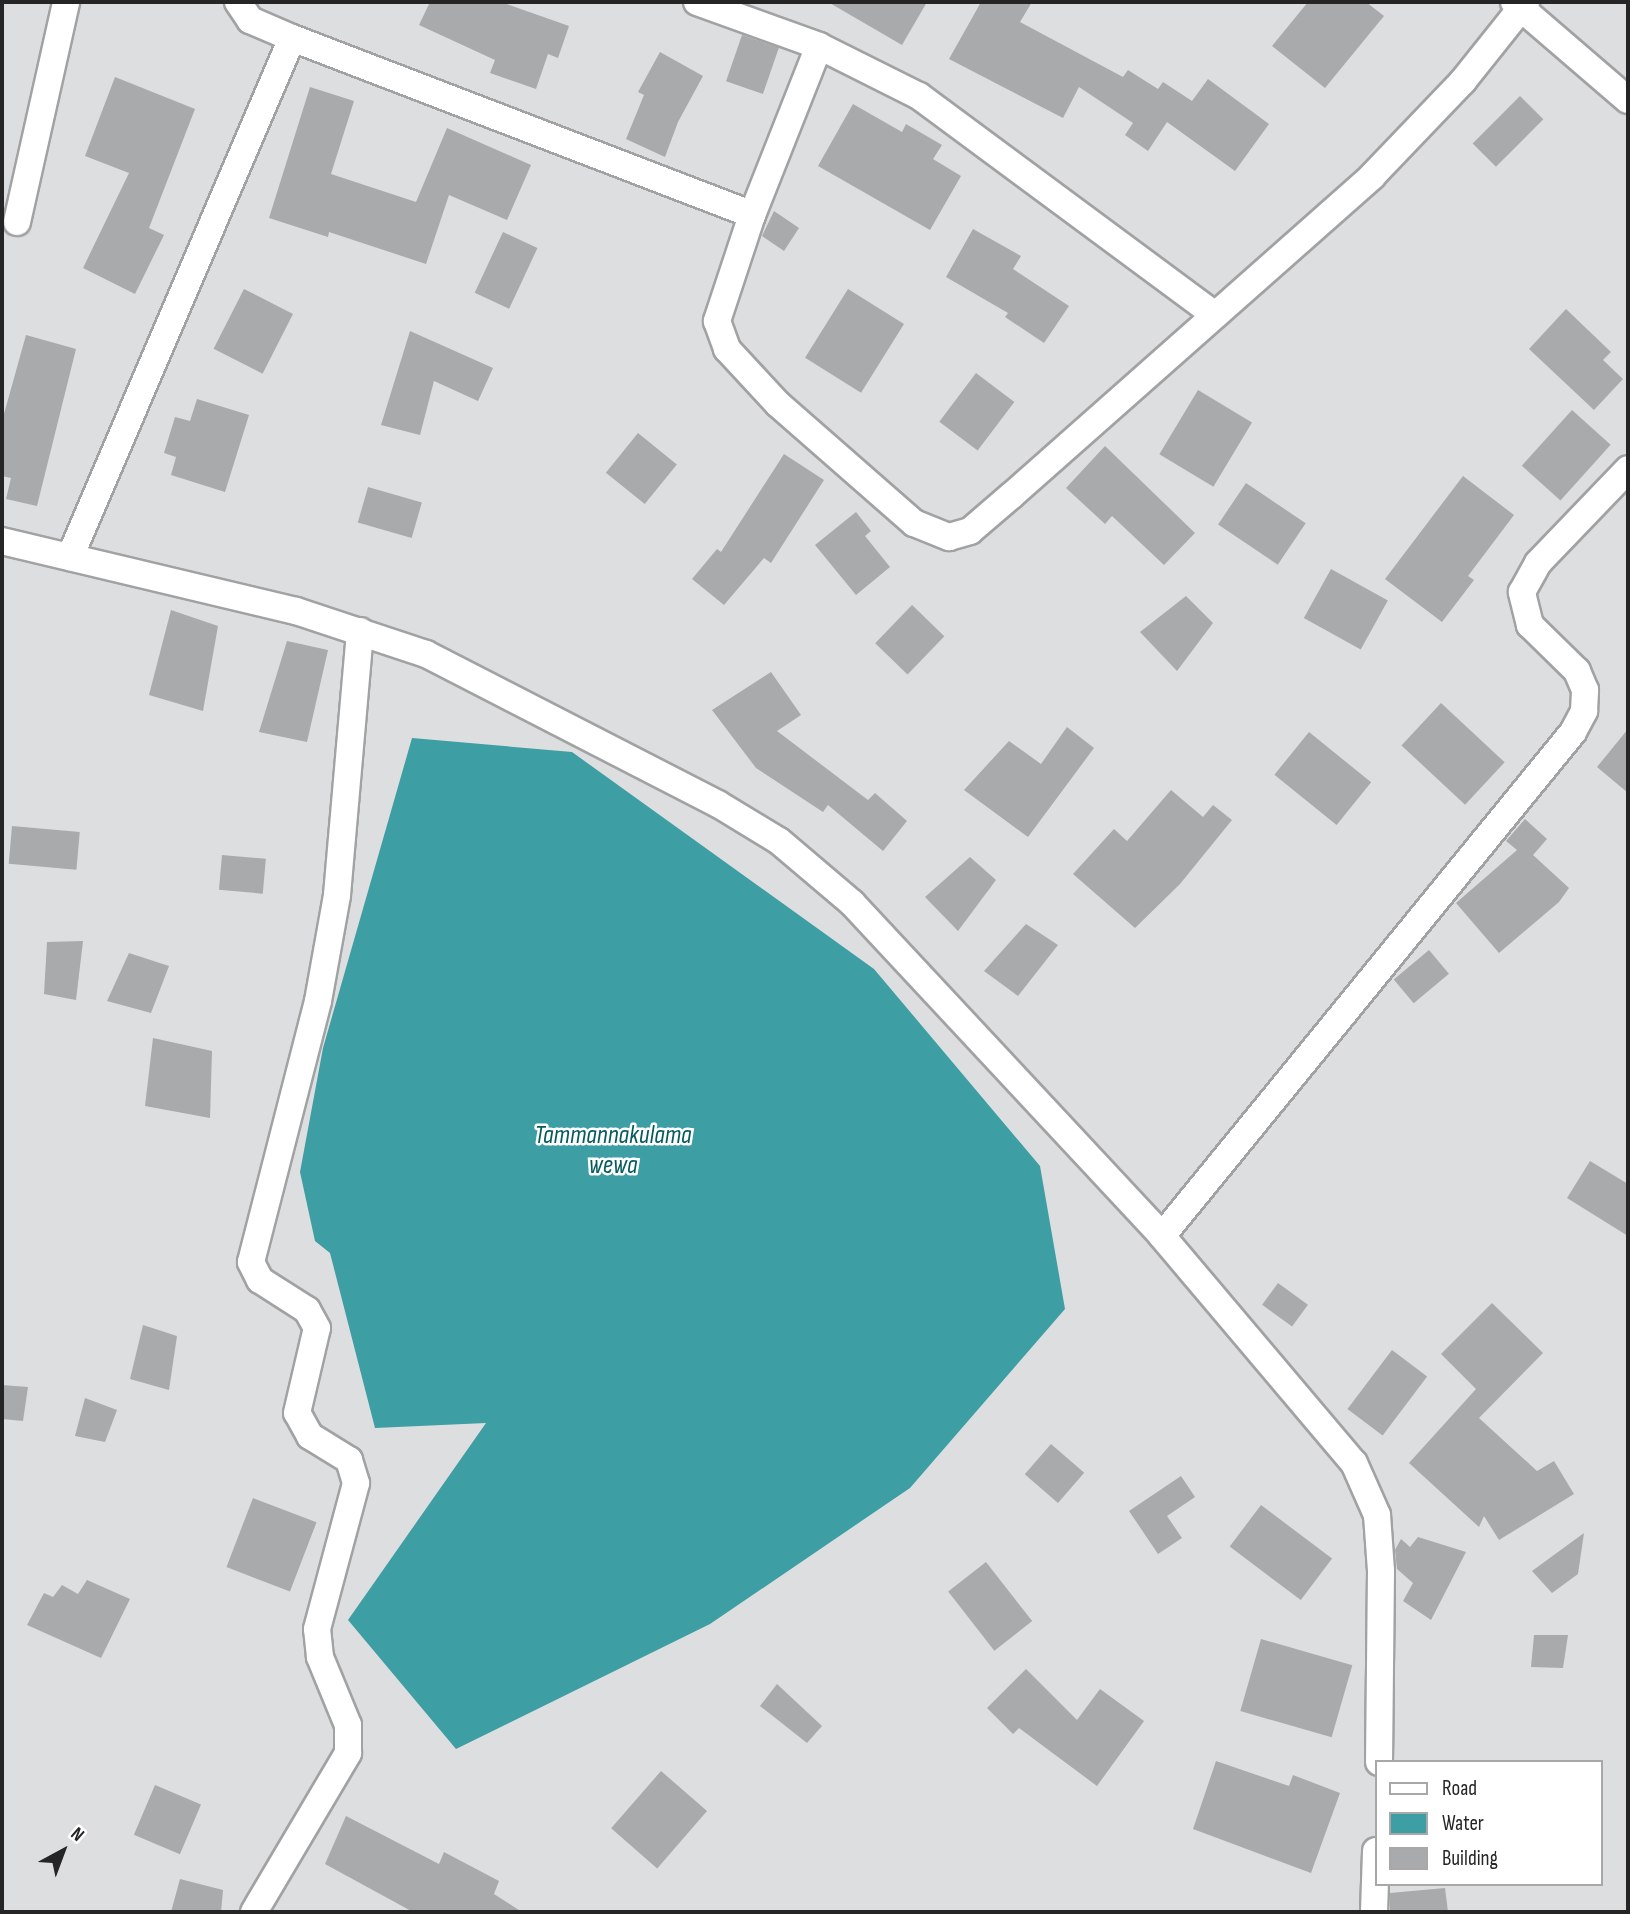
<!DOCTYPE html>
<html>
<head>
<meta charset="utf-8">
<style>
	body { margin:0 }
	#map { position:relative; width:1630px; height:1914px; overflow:hidden; background:#dddee0; font-family:"Sofia Sans Condensed",sans-serif }
	div>[style] { position:absolute }
	[style*='--x'] { left:calc(var(--x)*1px); top:calc(var(--y)*1px); width:calc(var(--w)*1px); rotate:calc(var(--a)*1deg) }
	.water>* { inset:0; background:#3d9ea3 }
	.building>* { inset:0; background:#a9aaac; transform-origin:0 0 }
	.roads { filter:drop-shadow(2px 0 #a1a2a3) drop-shadow(-2px 0 #a1a2a3) drop-shadow(0 2px #a1a2a3) drop-shadow(0 -2px #a1a2a3) }
	.minor>* { height:26px; margin:-13px; padding:0 13px; transform-origin:13px; border-radius:13px; background:#fff }
	span { translate:-50% -50%; white-space:nowrap; text-align:center; line-height:1.15; -webkit-text-stroke:5px #fff; paint-order:stroke }
	.water-label { font-size:26px; color:#055b60; font-style:italic }
	.frame { position:absolute; inset:0; border:4px solid #252526; pointer-events:none }
	.legend { position:absolute; left:1375px; top:1760px; width:228px; height:126px; box-sizing:border-box; background:#fff; border:2px solid #a8a8a8; margin:0; padding:9px 12px; list-style:none; font-size:21px; color:#252526 }
	.legend li { display:flex; align-items:center; gap:14px; height:35px }
	.legend b { width:35px; border:2px solid #a8a8a8 }
	.north { position:absolute; left:28px; top:1816px; width:70px; height:70px; -webkit-text-stroke:5px #fff; paint-order:stroke; rotate:41deg; font-size:19px; font-weight:700; line-height:28px; text-align:center; color:#252526 }
	.north::after { content:''; display:block; margin:auto; width:24px; height:32px; background:#252526; clip-path:polygon(50% 0,100% 100%,50% 72%,0 100%) }
</style>
</head>
<body>
<div id="map">
	<div class="water">
		<i style="clip-path:polygon(412px 738px,572px 752px,874px 969px,1040px 1166px,1065px 1309px,910px 1488px,710px 1624px,456px 1749px,348px 1620px,486px 1423px,375px 1428px,330px 1253px,315px 1241px,300px 1172px,323px 1048px)"></i>
	</div>
	<div class="building">
		<i style="clip-path:polygon(430px 2px,501px 2px,569px 26px,558px 58px,548px 54px,536px 89px,490px 73px,495px 60px,419px 25px)"></i>
		<i style="clip-path:polygon(828px 2px,927px 2px,902px 45px)"></i>
		<i style="clip-path:polygon(981px 2px,1032px 2px,1020px 22px,1123px 77px,1128px 70px,1158px 89px,1163px 82px,1192px 101px,1208px 79px,1269px 124px,1235px 171px,1167px 122px,1148px 151px,1125px 135px,1133px 123px,1079px 87px,1063px 118px,949px 59px)"></i>
		<i style="clip-path:polygon(1308px 2px,1366px 2px,1384px 16px,1325px 88px,1272px 46px)"></i>
		<i style="left:742px;top:35px;width:39px;height:49px;rotate:19deg"></i>
		<i style="clip-path:polygon(660px 52px,703px 76px,678px 122px,665px 157px,626px 139px,644px 95px,638px 92px)"></i>
		<i style="clip-path:polygon(115px 77px,195px 109px,149px 228px,164px 235px,135px 294px,83px 268px,129px 173px,85px 156px)"></i>
		<i style="clip-path:polygon(310px 87px,354px 101px,331px 174px,416px 202px,447px 128px,531px 165px,507px 220px,449px 195px,426px 264px,329px 232px,328px 237px,269px 218px)"></i>
		<i style="left:1520px;top:96px;width:33px;height:67px;rotate:45deg"></i>
		<i style="clip-path:polygon(853px 104px,902px 132px,906px 124px,942px 145px,933px 159px,961px 176px,930px 230px,818px 166px)"></i>
		<i style="clip-path:polygon(774px 211px,799px 228px,784px 251px,762px 236px)"></i>
		<i style="clip-path:polygon(973px 229px,1021px 256px,1013px 269px,1069px 306px,1044px 343px,1005px 317px,1008px 313px,946px 277px)"></i>
		<i style="left:503px;top:232px;width:38px;height:67px;rotate:25deg"></i>
		<i style="left:244px;top:289px;width:55px;height:67px;rotate:27deg"></i>
		<i style="left:848px;top:289px;width:66px;height:81px;rotate:32deg"></i>
		<i style="clip-path:polygon(1566px 309px,1611px 352px,1603px 360px,1623px 379px,1594px 410px,1529px 349px)"></i>
		<i style="clip-path:polygon(410px 331px,493px 368px,478px 401px,434px 381px,420px 435px,381px 425px)"></i>
		<i style="clip-path:polygon(26px 335px,76px 349px,37px 506px,6px 499px,11px 478px,2px 476px,2px 421px)"></i>
		<i style="left:976px;top:373px;width:48px;height:61px;rotate:37deg"></i>
		<i style="left:1198px;top:390px;width:63px;height:75px;rotate:31deg"></i>
		<i style="clip-path:polygon(197px 399px,249px 415px,225px 492px,171px 475px,176px 457px,164px 453px,175px 417px,190px 421px)"></i>
		<i style="left:1572px;top:410px;width:52px;height:75px;rotate:42deg"></i>
		<i style="left:638px;top:433px;width:50px;height:51px;rotate:39deg"></i>
		<i style="clip-path:polygon(1105px 446px,1195px 533px,1164px 565px,1112px 516px,1105px 524px,1066px 488px)"></i>
		<i style="clip-path:polygon(784px 454px,824px 480px,771px 563px,764px 558px,724px 605px,692px 579px,717px 549px,721px 552px)"></i>
		<i style="clip-path:polygon(1463px 476px,1514px 515px,1468px 576px,1474px 580px,1442px 622px,1385px 579px)"></i>
		<i style="left:1246px;top:483px;width:72px;height:50px;rotate:34deg"></i>
		<i style="left:368px;top:487px;width:56px;height:37px;rotate:16deg"></i>
		<i style="clip-path:polygon(856px 512px,871px 531px,865px 536px,890px 567px,856px 595px,815px 545px)"></i>
		<i style="left:1331px;top:569px;width:65px;height:56px;rotate:29deg"></i>
		<i style="clip-path:polygon(1186px 596px,1213px 623px,1177px 671px,1140px 632px)"></i>
		<i style="left:912px;top:605px;width:45px;height:53px;rotate:44deg"></i>
		<i style="clip-path:polygon(171px 610px,218px 626px,203px 711px,149px 695px)"></i>
		<i style="clip-path:polygon(287px 641px,328px 650px,307px 742px,259px 732px)"></i>
		<i style="clip-path:polygon(771px 672px,801px 715px,777px 731px,868px 800px,875px 793px,907px 821px,883px 851px,828px 805px,823px 812px,756px 768px,712px 710px)"></i>
		<i style="left:1441px;top:703px;width:87px;height:58px;rotate:43deg"></i>
		<i style="clip-path:polygon(1067px 727px,1094px 748px,1028px 837px,964px 790px,1009px 741px,1041px 764px)"></i>
		<i style="clip-path:polygon(1628px 729px,1628px 793px,1597px 767px)"></i>
		<i style="left:1309px;top:732px;width:80px;height:55px;rotate:39deg"></i>
		<i style="clip-path:polygon(1171px 790px,1203px 817px,1213px 805px,1232px 820px,1180px 884px,1135px 928px,1073px 874px,1114px 829px,1127px 841px)"></i>
		<i style="clip-path:polygon(1525px 819px,1547px 839px,1533px 855px,1569px 888px,1559px 902px,1499px 953px,1456px 903px,1517px 850px,1506px 841px)"></i>
		<i style="left:12px;top:826px;width:68px;height:38px;rotate:5deg"></i>
		<i style="left:222px;top:855px;width:44px;height:35px;rotate:5deg"></i>
		<i style="clip-path:polygon(970px 857px,996px 880px,958px 931px,925px 897px)"></i>
		<i style="clip-path:polygon(1026px 924px,1058px 945px,1018px 996px,984px 971px)"></i>
		<i style="clip-path:polygon(83px 941px,76px 1000px,44px 994px,47px 942px)"></i>
		<i style="left:1429px;top:950px;width:31px;height:46px;rotate:50deg"></i>
		<i style="clip-path:polygon(129px 953px,169px 966px,151px 1013px,107px 1001px)"></i>
		<i style="clip-path:polygon(153px 1038px,212px 1051px,210px 1118px,145px 1106px)"></i>
		<i style="clip-path:polygon(1590px 1161px,1628px 1184px,1628px 1236px,1567px 1198px)"></i>
		<i style="left:1278px;top:1283px;width:37px;height:27px;rotate:36deg"></i>
		<i style="clip-path:polygon(1492px 1303px,1543px 1353px,1479px 1418px,1537px 1471px,1554px 1461px,1574px 1494px,1499px 1540px,1484px 1516px,1479px 1527px,1409px 1463px,1476px 1389px,1441px 1354px)"></i>
		<i style="clip-path:polygon(143px 1325px,177px 1336px,169px 1390px,130px 1379px)"></i>
		<i style="left:1392px;top:1350px;width:44px;height:74px;rotate:37deg"></i>
		<i style="clip-path:polygon(2px 1385px,28px 1387px,23px 1421px,2px 1419px)"></i>
		<i style="clip-path:polygon(85px 1398px,117px 1410px,105px 1442px,75px 1436px)"></i>
		<i style="left:1051px;top:1444px;width:44px;height:40px;rotate:41deg"></i>
		<i style="clip-path:polygon(1181px 1476px,1195px 1497px,1167px 1516px,1182px 1538px,1158px 1554px,1129px 1511px)"></i>
		<i style="left:253px;top:1498px;width:68px;height:74px;rotate:21deg"></i>
		<i style="left:1261px;top:1505px;width:89px;height:52px;rotate:37deg"></i>
		<i style="clip-path:polygon(1584px 1533px,1578px 1574px,1552px 1593px,1532px 1571px)"></i>
		<i style="clip-path:polygon(1418px 1537px,1466px 1552px,1431px 1620px,1403px 1601px,1413px 1583px,1397px 1569px,1395px 1550px,1401px 1539px,1410px 1547px)"></i>
		<i style="left:986px;top:1562px;width:75px;height:48px;rotate:52deg"></i>
		<i style="clip-path:polygon(87px 1580px,130px 1599px,101px 1658px,27px 1625px,44px 1593px,53px 1597px,62px 1585px,78px 1594px)"></i>
		<i style="clip-path:polygon(1534px 1635px,1568px 1635px,1563px 1668px,1531px 1667px)"></i>
		<i style="left:1261px;top:1639px;width:95px;height:75px;rotate:16deg"></i>
		<i style="clip-path:polygon(1026px 1669px,1077px 1720px,1100px 1689px,1144px 1721px,1097px 1786px,1019px 1728px,1013px 1734px,987px 1708px)"></i>
		<i style="clip-path:polygon(777px 1684px,822px 1726px,807px 1743px,760px 1706px)"></i>
		<i style="clip-path:polygon(1216px 1761px,1289px 1786px,1293px 1775px,1340px 1793px,1311px 1873px,1193px 1829px)"></i>
		<i style="left:661px;top:1771px;width:61px;height:76px;rotate:41deg"></i>
		<i style="left:155px;top:1785px;width:50px;height:54px;rotate:23deg"></i>
		<i style="clip-path:polygon(346px 1816px,439px 1864px,444px 1852px,499px 1881px,494px 1894px,522px 1912px,413px 1912px,325px 1864px)"></i>
		<i style="clip-path:polygon(180px 1879px,223px 1890px,221px 1912px,171px 1912px)"></i>
		<i style="clip-path:polygon(1445px 1888px,1448px 1912px,1390px 1912px,1390px 1893px)"></i>
	</div>
	<div class="roads">
		<div class="minor">
			<i style="--x:238;--y:2;--w:22;--a:56"></i>
			<i style="--x:250;--y:20;--w:46;--a:23.2"></i>
			<i style="--x:292;--y:38;--w:493;--a:21"></i>
			<i style="--x:697;--y:2;--w:130;--a:19.8"></i>
			<i style="--x:819;--y:46;--w:112;--a:26.6"></i>
			<i style="--x:919;--y:96;--w:368;--a:36.5"></i>
			<i style="--x:1514;--y:2;--w:150;--a:40.7"></i>
			<i style="--x:819;--y:46;--w:182;--a:111.6"></i>
			<i style="--x:752;--y:215;--w:112;--a:108.3"></i>
			<i style="--x:717;--y:321;--w:30;--a:70"></i>
			<i style="--x:727;--y:349;--w:75;--a:47.2"></i>
			<i style="--x:778;--y:404;--w:181;--a:41.2"></i>
			<i style="--x:914;--y:523;--w:38;--a:22"></i>
			<i style="--x:949;--y:537;--w:22;--a:-16"></i>
			<i style="--x:970;--y:531;--w:55;--a:-40.6"></i>
			<i style="--x:1012;--y:495;--w:481;--a:-41.5"></i>
			<i style="--x:1372;--y:176;--w:132;--a:-46.2"></i>
			<i style="--x:1463;--y:81;--w:101;--a:-51.4"></i>
			<i style="--x:17;--y:222;--w:225;--a:-77.4"></i>
			<i style="--x:2;--y:541;--w:302;--a:13.4"></i>
			<i style="--x:296;--y:611;--w:137;--a:18.3"></i>
			<i style="--x:426;--y:654;--w:328;--a:27.2"></i>
			<i style="--x:718;--y:804;--w:71;--a:31.2"></i>
			<i style="--x:779;--y:841;--w:96;--a:40.3"></i>
			<i style="--x:852;--y:903;--w:455;--a:47"></i>
			<i style="--x:1162;--y:1236;--w:297;--a:49.8"></i>
			<i style="--x:1354;--y:1463;--w:57;--a:66.1"></i>
			<i style="--x:1377;--y:1515;--w:56;--a:85.9"></i>
			<i style="--x:1381;--y:1571;--w:191;--a:90.6"></i>
			<i style="--x:70;--y:557;--w:564;--a:-66.84"></i>
			<i style="--x:1162;--y:1236;--w:650;--a:-50.8"></i>
			<i style="--x:1573;--y:732;--w:24;--a:-62"></i>
			<i style="--x:1584;--y:711;--w:21;--a:-87"></i>
			<i style="--x:1585;--y:690;--w:21;--a:-113"></i>
			<i style="--x:1577;--y:671;--w:66;--a:-135.6"></i>
			<i style="--x:1530;--y:625;--w:34;--a:-104"></i>
			<i style="--x:1522;--y:592;--w:33;--a:-61"></i>
			<i style="--x:1538;--y:563;--w:130;--a:-46.2"></i>
			<i style="--x:254;--y:1912;--w:185;--a:-59.4"></i>
			<i style="--x:348;--y:1753;--w:28;--a:-90"></i>
			<i style="--x:348;--y:1725;--w:74;--a:-112.4"></i>
			<i style="--x:320;--y:1657;--w:28;--a:-96"></i>
			<i style="--x:317;--y:1629;--w:151;--a:-75"></i>
			<i style="--x:356;--y:1483;--w:24;--a:-107"></i>
			<i style="--x:349;--y:1460;--w:46;--a:-148.4"></i>
			<i style="--x:310;--y:1436;--w:26;--a:-119"></i>
			<i style="--x:297;--y:1413;--w:87;--a:-76.8"></i>
			<i style="--x:317;--y:1328;--w:21;--a:-119"></i>
			<i style="--x:307;--y:1310;--w:56;--a:-147.4"></i>
			<i style="--x:260;--y:1280;--w:20;--a:-117"></i>
			<i style="--x:251;--y:1262;--w:269;--a:-75.6"></i>
			<i style="--x:318;--y:1001;--w:108;--a:-79.8"></i>
			<i style="--x:337;--y:895;--w:265;--a:-85"></i>
			<i style="--x:1374;--y:1912;--w:61;--a:-88.1"></i>
		</div>
	</div>
	<div class="water-label">
		<span style="left:613px;top:1151px">Tammannakulama<br>wewa</span>
	</div>
	<div class="frame"></div>
	<ul class="legend">
	<li><b style="height:9px;background:#fff"></b>Road</li>
	<li><b style="height:19px;background:#3d9ea3"></b>Water</li>
	<li><b style="height:19px;background:#a9aaac"></b>Building</li>
	</ul>
	<div class="north">N</div>
</div>
</body>
</html>
